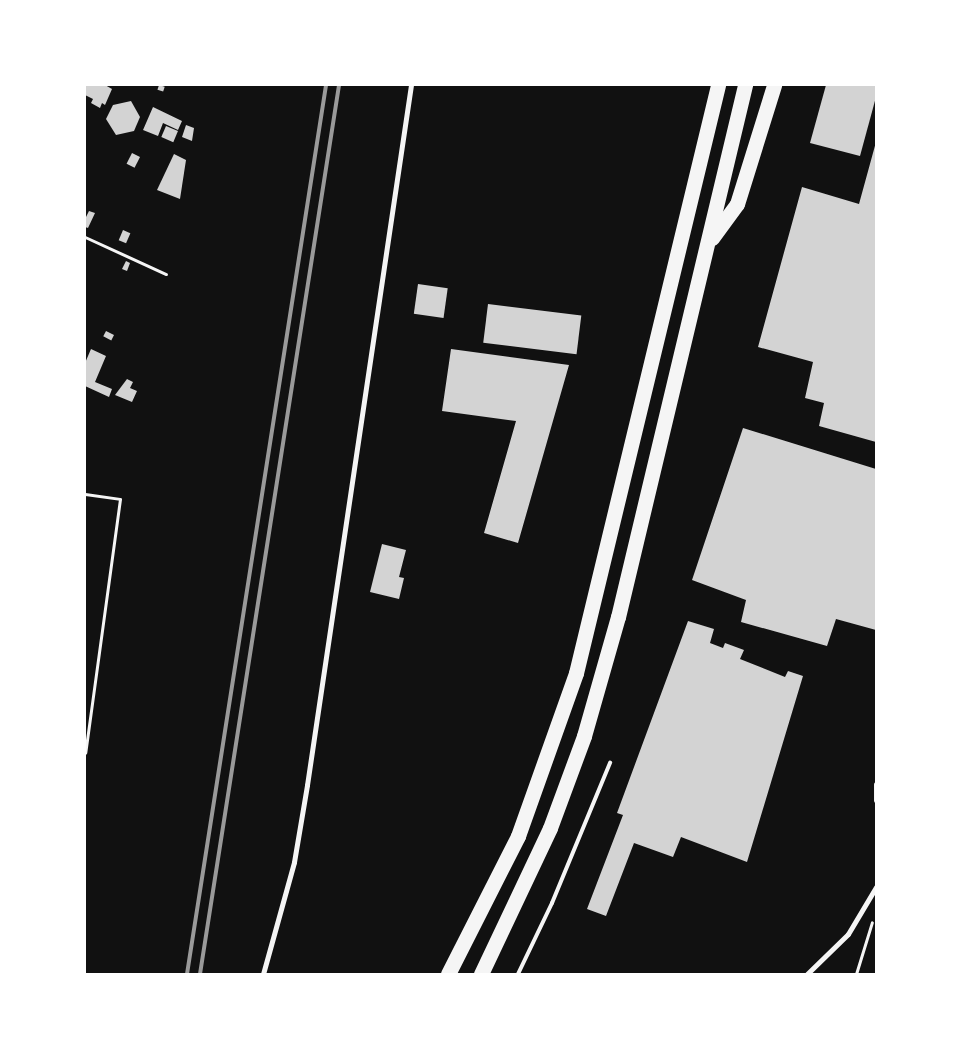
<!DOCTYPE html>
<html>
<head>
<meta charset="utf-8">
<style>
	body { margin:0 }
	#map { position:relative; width:961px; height:1059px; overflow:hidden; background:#111; font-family:Roboto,sans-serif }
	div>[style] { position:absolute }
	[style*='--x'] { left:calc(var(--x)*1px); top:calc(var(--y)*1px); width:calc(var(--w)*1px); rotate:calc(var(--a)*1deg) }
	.building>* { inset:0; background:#d3d3d3; transform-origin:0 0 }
	.path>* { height:3px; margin:-1.5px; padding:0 1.5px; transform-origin:1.5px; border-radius:1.5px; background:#f5f5f5 }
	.service>* { height:4px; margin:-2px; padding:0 2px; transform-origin:2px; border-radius:2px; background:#f5f5f5 }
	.minor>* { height:5px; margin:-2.5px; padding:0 2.5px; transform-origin:2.5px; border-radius:2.5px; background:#f5f5f5 }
	.motorway>* { height:15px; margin:-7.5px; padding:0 7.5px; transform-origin:7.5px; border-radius:7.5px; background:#f5f5f5 }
	.rail>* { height:4px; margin:-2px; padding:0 2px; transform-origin:2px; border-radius:2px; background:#9a9a9a }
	span { translate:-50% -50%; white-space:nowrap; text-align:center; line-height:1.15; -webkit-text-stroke:5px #fff; paint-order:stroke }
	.frame { position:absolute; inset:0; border:86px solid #fff; pointer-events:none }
</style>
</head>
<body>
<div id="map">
	<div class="building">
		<i style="clip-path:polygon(85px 85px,105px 85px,112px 89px,105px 105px,102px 103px,100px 108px,91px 103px,93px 99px,85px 95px)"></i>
		<i style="left:159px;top:85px;width:6px;height:5px;rotate:18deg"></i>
		<i style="clip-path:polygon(826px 85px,876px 85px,876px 97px,860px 156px,810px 143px)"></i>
		<i style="clip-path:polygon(131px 101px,140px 117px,134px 131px,116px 135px,106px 119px,113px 105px)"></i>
		<i style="clip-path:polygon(153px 107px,182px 121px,178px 130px,163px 123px,158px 136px,143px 130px)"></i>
		<i style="clip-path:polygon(186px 125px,194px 128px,192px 141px,182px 137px)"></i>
		<i style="left:166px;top:126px;width:13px;height:12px;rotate:23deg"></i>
		<i style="clip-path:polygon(876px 142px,876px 442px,819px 426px,824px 403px,805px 398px,813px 362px,758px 347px,802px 187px,859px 204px)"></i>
		<i style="left:132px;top:153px;width:9px;height:12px;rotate:27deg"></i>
		<i style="clip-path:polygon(174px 154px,186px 160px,180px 199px,157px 190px)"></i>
		<i style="clip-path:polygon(89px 211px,95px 213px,88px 228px,85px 227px,85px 219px)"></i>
		<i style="left:123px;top:230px;width:8px;height:11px;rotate:23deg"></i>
		<i style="clip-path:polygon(126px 261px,130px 263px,127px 271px,122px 269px)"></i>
		<i style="left:418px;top:284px;width:30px;height:30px;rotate:8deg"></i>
		<i style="left:488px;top:304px;width:94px;height:39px;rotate:7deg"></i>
		<i style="left:106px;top:331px;width:9px;height:6px;rotate:27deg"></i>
		<i style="clip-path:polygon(91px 349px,106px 356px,95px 382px,112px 389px,109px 397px,85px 386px,85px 363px)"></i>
		<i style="clip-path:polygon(451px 349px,569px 365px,518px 543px,484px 533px,516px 421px,442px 411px)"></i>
		<i style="clip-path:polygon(127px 379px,133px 382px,130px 388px,137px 391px,132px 402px,115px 395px)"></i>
		<i style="clip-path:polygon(743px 428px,876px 469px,876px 630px,836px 619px,827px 646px,741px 622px,746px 600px,692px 580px)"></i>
		<i style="clip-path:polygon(382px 544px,406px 550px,399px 577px,404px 578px,399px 599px,370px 592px)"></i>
		<i style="clip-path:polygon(688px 621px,714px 629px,710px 643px,723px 648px,725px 643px,744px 650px,740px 659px,785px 677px,788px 671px,803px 676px,747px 862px,681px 837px,673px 857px,634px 843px,606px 916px,587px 909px,623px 815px,617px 813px)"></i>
	</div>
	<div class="path">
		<i style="--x:85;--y:237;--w:89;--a:24.6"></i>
		<i style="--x:85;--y:494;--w:35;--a:8"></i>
		<i style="--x:120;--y:499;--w:256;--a:97.8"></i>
		<i style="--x:856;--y:974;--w:54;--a:-72.9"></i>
	</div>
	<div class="service">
		<i style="--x:518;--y:974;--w:79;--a:-64.4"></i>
		<i style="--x:552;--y:903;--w:152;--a:-67.5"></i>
	</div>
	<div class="minor">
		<i style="--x:876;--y:784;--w:16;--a:90"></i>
		<i style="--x:263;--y:974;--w:116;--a:-74.5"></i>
		<i style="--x:294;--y:862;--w:78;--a:-80.4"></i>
		<i style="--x:307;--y:785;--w:708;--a:-81.55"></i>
		<i style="--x:807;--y:974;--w:57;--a:-44.3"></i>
		<i style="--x:848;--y:934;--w:55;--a:-59.2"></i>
	</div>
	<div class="motorway">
		<i style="--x:712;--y:238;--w:42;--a:-53.7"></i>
		<i style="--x:737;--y:204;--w:125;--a:-72.7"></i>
		<i style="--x:448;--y:974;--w:155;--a:-63.1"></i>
		<i style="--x:518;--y:836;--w:173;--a:-70.4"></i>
		<i style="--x:576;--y:673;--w:605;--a:-76.42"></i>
		<i style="--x:481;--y:974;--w:161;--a:-64.7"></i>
		<i style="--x:550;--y:828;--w:98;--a:-69.7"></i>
		<i style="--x:584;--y:736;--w:124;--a:-74.1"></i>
		<i style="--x:618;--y:617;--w:547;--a:-76.57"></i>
	</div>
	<div class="rail">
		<i style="--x:187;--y:974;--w:900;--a:-81.11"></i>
		<i style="--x:200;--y:974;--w:900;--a:-81.11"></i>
	</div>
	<div class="frame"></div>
</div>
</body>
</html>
